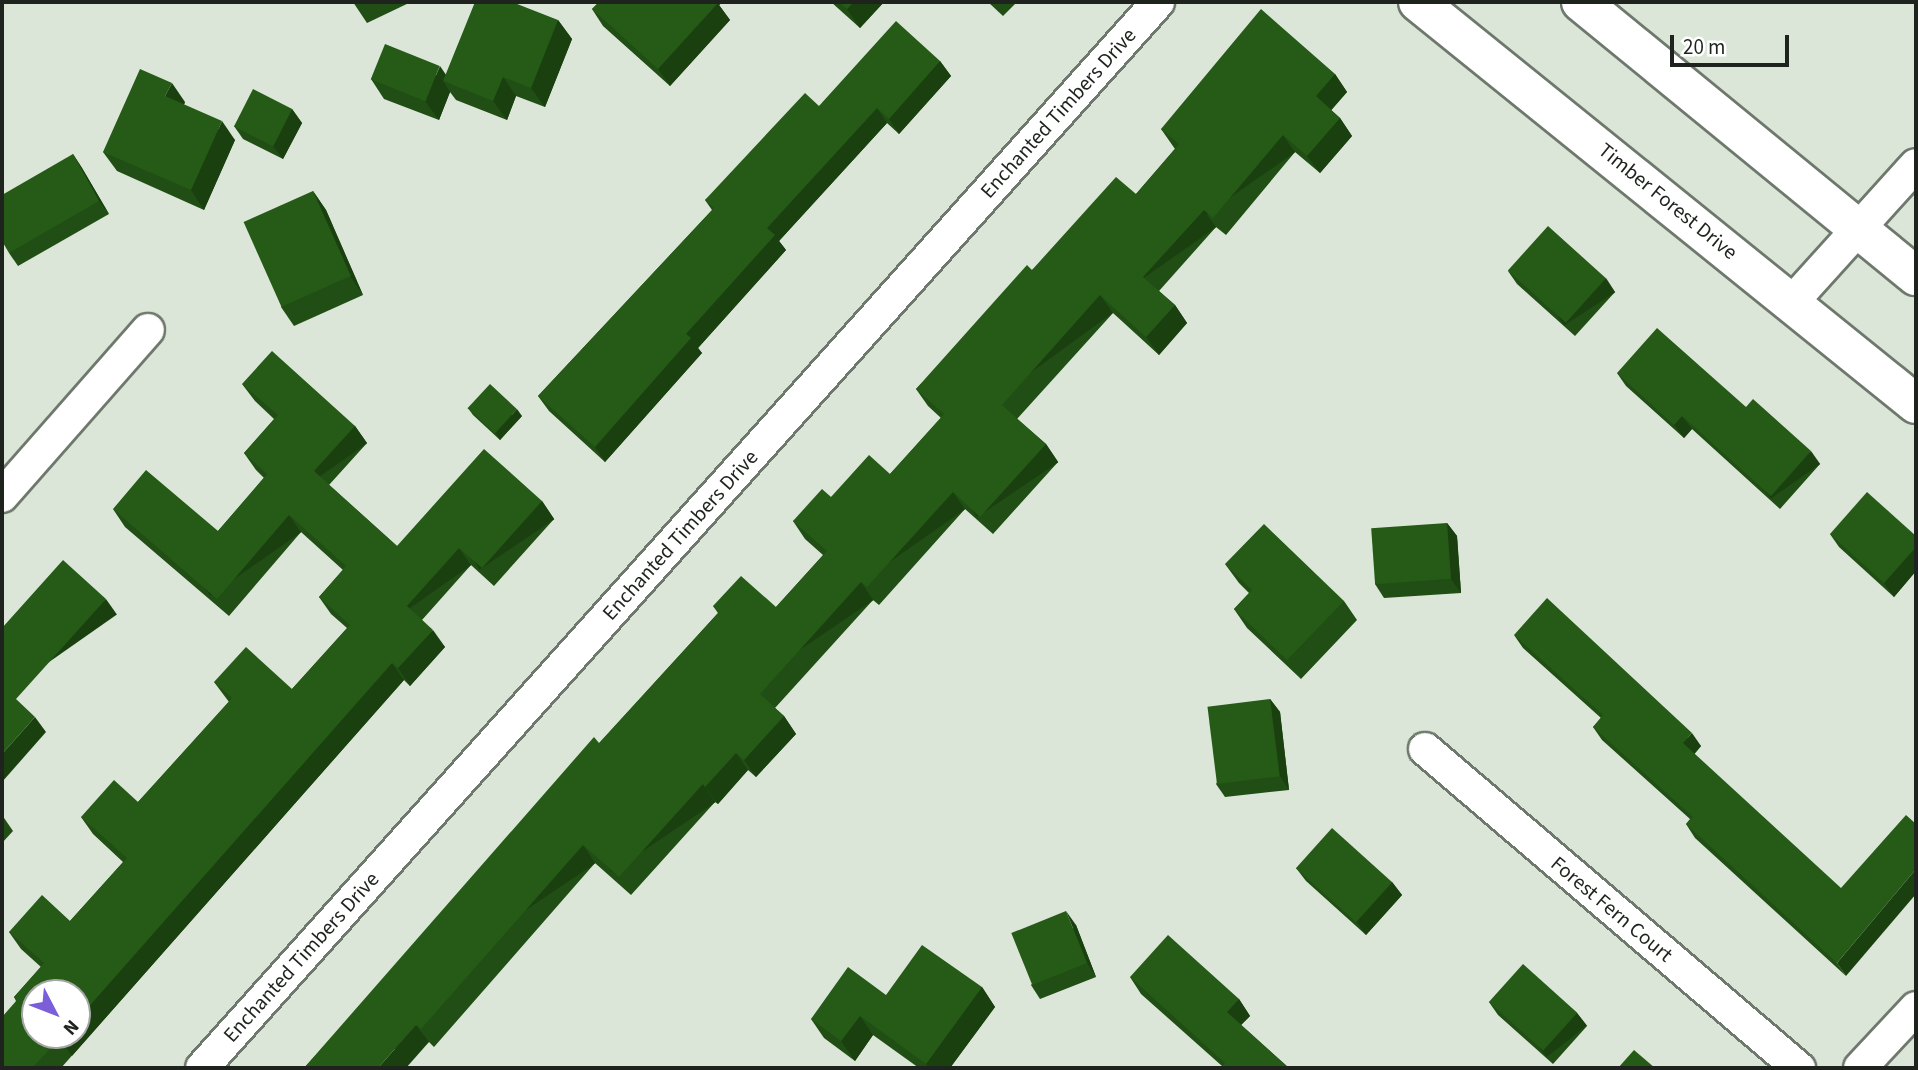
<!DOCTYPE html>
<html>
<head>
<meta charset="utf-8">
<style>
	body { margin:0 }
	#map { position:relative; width:1918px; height:1070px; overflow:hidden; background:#dbe6d8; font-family:"Source Sans 3",sans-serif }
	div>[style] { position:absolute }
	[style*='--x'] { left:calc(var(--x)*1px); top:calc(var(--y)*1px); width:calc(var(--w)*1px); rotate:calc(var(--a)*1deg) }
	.roads { filter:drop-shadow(2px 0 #6e786c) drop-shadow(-2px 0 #6e786c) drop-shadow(0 2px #6e786c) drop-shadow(0 -2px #6e786c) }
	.minor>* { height:32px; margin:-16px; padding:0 16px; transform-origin:16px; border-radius:16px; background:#fff }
	.tertiary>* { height:38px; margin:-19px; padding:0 19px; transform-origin:19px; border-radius:19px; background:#fff }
	.wall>* { inset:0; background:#204e14 }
	.shaded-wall>* { inset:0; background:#1a4010; transform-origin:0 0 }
	.building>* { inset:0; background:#255b17; transform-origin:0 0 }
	span { translate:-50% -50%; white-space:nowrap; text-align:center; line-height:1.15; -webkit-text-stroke:7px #fff; paint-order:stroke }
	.street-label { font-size:21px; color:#1f231e }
	.frame { position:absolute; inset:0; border:4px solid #1f231e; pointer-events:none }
	.north { position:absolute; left:21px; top:979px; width:70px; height:70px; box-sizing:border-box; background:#fff; border:2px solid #a5a7a5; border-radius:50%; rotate:132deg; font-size:19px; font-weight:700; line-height:28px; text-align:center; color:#1f231e }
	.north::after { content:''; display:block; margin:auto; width:24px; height:32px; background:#7b5fd9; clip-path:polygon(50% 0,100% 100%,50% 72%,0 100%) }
	.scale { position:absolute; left:1670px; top:35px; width:119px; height:32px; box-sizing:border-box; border:4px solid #1f231e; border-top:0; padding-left:9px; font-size:21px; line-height:24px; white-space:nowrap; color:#1f231e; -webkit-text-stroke:5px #fff; paint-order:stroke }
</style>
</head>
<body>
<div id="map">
	<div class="roads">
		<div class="minor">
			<i style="--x:1793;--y:301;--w:183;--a:-47.9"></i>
			<i style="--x:2;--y:496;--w:221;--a:-48.7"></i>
			<i style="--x:1425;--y:749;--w:492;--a:40.5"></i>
			<i style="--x:202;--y:1068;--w:1432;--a:-48.11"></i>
			<i style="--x:1860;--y:1068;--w:82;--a:-47"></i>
		</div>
		<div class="tertiary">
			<i style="--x:1418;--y:2;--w:640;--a:38.91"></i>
			<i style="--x:1581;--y:2;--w:433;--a:39.3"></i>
		</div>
	</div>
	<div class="wall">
		<i style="clip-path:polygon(353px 2px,411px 2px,367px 23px)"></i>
		<i style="clip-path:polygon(599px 2px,723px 2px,719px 5px,730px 20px,670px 86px,603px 26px,592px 9px)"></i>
		<i style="clip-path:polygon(831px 2px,884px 2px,860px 28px)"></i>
		<i style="clip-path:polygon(988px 2px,1017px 2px,1003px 16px)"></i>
		<i style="clip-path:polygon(558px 20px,572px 39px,545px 107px,516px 96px,507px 120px,456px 100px,450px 92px,439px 120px,384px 99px,371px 79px,446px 75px)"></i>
		<i style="clip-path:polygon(940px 61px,951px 76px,899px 134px,887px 123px,779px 241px,786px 250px,698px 348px,702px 353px,605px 462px,549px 411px,538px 396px,712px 210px,705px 200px,819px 106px)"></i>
		<i style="clip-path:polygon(1335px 74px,1347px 92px,1331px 110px,1340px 118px,1352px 136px,1320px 173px,1295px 152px,1226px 235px,1216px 227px,1159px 291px,1175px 305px,1187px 323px,1159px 355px,1113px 313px,1017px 419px,1046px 444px,1058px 462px,993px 534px,965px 509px,879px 605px,873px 600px,775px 708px,784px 716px,796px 734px,756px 777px,748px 770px,718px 804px,715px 802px,631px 895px,595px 863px,434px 1047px,429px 1042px,304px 1068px,718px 613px,713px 606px,776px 607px,823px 555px,805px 539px,793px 521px,831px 497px,890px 474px,941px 418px,928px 406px,916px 389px,1032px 270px,1136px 194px,1175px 149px,1161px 129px)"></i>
		<i style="clip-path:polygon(185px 102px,184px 105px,235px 140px,204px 210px,117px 171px,103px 152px)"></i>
		<i style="clip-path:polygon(292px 109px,302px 123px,283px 159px,243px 139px,234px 126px)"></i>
		<i style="clip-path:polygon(73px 154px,82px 168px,109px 214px,18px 266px,9px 253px)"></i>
		<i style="clip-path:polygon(313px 191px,326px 210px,363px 295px,294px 326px,281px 307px)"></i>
		<i style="clip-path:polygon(1508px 271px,1615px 292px,1575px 336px,1517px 284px)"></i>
		<i style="clip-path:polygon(1617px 373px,1746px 407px,1820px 464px,1780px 509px,1692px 429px,1684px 438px,1626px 386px)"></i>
		<i style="clip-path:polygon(242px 384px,355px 426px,367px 443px,329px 485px,397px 546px,542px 501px,554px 519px,494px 586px,471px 565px,422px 620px,445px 647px,410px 686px,404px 680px,61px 1068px,2px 1068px,16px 1001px,14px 997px,41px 967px,21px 949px,9px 932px,70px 921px,123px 862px,93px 834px,81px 817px,138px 802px,229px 702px,214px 682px,292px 689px,347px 628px,331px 614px,319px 597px,343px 570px,301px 532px,229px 616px,125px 527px,113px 509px,218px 531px,264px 478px,256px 470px,244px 453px,274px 419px,255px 401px)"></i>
		<i style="clip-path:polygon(468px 408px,522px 416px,500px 440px,473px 415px)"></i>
		<i style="clip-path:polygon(1447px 523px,1457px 536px,1461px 593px,1384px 598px,1375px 584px)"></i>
		<i style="clip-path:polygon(1830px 534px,1916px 536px,1916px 571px,1894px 597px,1839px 547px)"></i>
		<i style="clip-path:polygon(1225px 564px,1344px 601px,1357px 620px,1301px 679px,1247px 628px,1234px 609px,1249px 593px,1239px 583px)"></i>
		<i style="clip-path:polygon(1514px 635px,1701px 746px,1694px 754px,1846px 976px,1695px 838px,1686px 824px,1690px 819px,1602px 740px,1593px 727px,1601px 718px,1523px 648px)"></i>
		<i style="clip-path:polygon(1270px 699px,1280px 712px,1289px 790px,1225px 797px,1216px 784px)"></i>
		<i style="clip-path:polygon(2px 815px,13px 831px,2px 843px)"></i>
		<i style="clip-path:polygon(1296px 868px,1392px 882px,1402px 895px,1366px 935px,1306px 881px)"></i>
		<i style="clip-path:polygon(1076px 925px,1096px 977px,1040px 999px,1031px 985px)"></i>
		<i style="clip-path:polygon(1130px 977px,1239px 999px,1250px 1016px,1241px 1025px,1289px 1068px,1222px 1066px,1141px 994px)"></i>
		<i style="clip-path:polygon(982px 987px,995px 1007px,950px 1068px,919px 1068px,873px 1035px,855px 1061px,824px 1038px,811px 1019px,886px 995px)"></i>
		<i style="clip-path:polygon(1489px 1002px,1577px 1013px,1587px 1026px,1553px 1064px,1498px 1015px)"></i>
	</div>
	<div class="shaded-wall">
		<i style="clip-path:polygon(712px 2px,723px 2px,719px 5px,730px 20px,670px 86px,658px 69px)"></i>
		<i style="clip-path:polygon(854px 2px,884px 2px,860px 28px,847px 9px)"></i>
		<i style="clip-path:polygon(558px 20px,572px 39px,545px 107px,531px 88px)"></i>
		<i style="clip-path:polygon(940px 61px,951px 76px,899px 134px,889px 119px)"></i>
		<i style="clip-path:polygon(440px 66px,453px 85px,443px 81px,450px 92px,439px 120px,425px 101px)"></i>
		<i style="clip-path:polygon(1335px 74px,1347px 92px,1328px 114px,1316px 96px)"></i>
		<i style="clip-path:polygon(503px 77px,516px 96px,507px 120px,493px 101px)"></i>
		<i style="clip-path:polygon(172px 83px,185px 102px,179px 115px,165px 96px)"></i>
		<i style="clip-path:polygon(877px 108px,887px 123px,779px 241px,786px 250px,698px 348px,702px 353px,605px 462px,595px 447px,686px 334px,767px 228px)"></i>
		<i style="clip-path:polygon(292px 109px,302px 123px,283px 159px,273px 146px)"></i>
		<i style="clip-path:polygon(1340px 118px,1352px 136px,1320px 173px,1307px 156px)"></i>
		<i style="clip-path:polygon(222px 121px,235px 140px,204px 210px,191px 190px)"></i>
		<i style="left:1283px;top:135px;width:21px;height:109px;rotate:55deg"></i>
		<i style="clip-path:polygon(73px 154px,82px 168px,109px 214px,99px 201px)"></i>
		<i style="clip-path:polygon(313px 191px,326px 210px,363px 295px,350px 276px)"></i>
		<i style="left:1204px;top:210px;width:21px;height:91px;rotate:55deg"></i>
		<i style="left:1606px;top:278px;width:17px;height:61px;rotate:57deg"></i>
		<i style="left:1100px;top:295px;width:22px;height:147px;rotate:54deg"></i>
		<i style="clip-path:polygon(1175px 305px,1187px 323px,1159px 355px,1146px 337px)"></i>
		<i style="clip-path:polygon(517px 409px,522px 416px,500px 440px,496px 433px)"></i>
		<i style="clip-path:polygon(1682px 416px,1692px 429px,1684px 438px,1674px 425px)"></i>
		<i style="left:355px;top:426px;width:21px;height:61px;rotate:55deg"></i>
		<i style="left:1046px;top:444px;width:22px;height:98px;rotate:56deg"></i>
		<i style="left:1811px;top:451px;width:16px;height:60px;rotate:55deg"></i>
		<i style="left:953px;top:492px;width:21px;height:128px;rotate:55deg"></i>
		<i style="left:542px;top:501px;width:22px;height:90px;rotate:56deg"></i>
		<i style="left:289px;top:515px;width:21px;height:111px;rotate:55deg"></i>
		<i style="clip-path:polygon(1447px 523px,1457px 536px,1461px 593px,1451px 579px)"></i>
		<i style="clip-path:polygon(1916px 547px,1916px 571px,1894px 597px,1884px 583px)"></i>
		<i style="left:459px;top:548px;width:21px;height:78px;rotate:55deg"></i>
		<i style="left:861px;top:582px;width:22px;height:151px;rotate:56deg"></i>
		<i style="left:106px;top:599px;width:19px;height:135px;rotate:55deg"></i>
		<i style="clip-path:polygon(433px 630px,445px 647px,410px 686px,398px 668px)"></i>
		<i style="clip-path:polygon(392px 663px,404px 680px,72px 1056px,60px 1039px,63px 1035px,77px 1035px,77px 1020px)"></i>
		<i style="clip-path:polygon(1270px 699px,1280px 712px,1289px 790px,1280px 776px)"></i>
		<i style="clip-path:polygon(784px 716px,796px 734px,756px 777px,744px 760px)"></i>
		<i style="clip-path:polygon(35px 717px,46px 732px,2px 782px,2px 754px)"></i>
		<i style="clip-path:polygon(1692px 733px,1701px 746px,1692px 757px,1683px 743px)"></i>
		<i style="clip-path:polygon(736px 753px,748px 770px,718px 804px,705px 787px)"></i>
		<i style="left:703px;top:784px;width:22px;height:125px;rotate:56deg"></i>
		<i style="left:583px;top:845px;width:22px;height:245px;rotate:56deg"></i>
		<i style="clip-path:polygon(1916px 869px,1916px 894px,1846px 976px,1837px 963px)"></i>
		<i style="clip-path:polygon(1392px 882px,1402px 895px,1366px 935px,1356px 921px)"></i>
		<i style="clip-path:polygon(1066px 911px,1076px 925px,1096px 977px,1087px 963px)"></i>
		<i style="clip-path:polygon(982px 987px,995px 1007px,950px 1068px,929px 1068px,926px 1064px)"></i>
		<i style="clip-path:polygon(1239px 999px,1250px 1016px,1238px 1028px,1227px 1012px)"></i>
		<i style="left:1577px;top:1013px;width:16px;height:51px;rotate:52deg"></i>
		<i style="clip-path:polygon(860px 1016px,873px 1035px,855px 1061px,841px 1041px)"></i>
		<i style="clip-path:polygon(416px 1025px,429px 1042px,406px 1068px,378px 1068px)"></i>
	</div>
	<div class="building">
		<i style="clip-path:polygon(475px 2px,512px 2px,558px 20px,531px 88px,503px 77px,493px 101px,443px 81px)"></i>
		<i style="clip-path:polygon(599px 2px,716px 2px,718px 3px,658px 69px,592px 9px)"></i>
		<i style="clip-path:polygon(839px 2px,854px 2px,847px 9px)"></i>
		<i style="clip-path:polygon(1261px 9px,1335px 74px,1316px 96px,1340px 118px,1307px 156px,1283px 135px,1213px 218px,1204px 210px,1143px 277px,1175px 305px,1146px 337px,1100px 295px,1002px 405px,1046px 444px,980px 517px,953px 492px,867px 587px,861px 582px,760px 694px,784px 716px,744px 760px,736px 753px,705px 787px,703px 784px,619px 877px,583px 845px,421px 1029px,416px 1025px,378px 1068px,304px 1068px,594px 737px,599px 743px,719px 612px,713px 606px,741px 576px,776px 607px,827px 551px,793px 521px,822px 489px,831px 497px,869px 455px,890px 474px,944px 414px,916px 389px,1027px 265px,1032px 270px,1116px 177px,1136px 194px,1179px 144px,1161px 129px)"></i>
		<i style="clip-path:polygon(896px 21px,940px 61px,889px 119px,877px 108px,767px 228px,775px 235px,686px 334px,691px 338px,595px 447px,538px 396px,714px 208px,705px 200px,805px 93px,819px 106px)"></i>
		<i style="left:385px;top:44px;width:59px;height:38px;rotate:22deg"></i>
		<i style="clip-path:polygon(140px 69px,172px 83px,165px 96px,222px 121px,191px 190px,103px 152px)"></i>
		<i style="left:253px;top:89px;width:44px;height:42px;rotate:27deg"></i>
		<i style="clip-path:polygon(73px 154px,99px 201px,9px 253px,2px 241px,2px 195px)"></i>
		<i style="left:313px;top:191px;width:93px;height:76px;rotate:66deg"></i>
		<i style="left:1548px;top:226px;width:78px;height:60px;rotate:42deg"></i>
		<i style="clip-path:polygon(1657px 328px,1746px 407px,1753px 399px,1811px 451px,1771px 496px,1682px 416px,1674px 425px,1617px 373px)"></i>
		<i style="clip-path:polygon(272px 351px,355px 426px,314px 471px,397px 546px,484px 449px,542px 501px,482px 568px,459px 548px,407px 606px,433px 630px,398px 668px,392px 663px,77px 1020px,77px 993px,35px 993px,35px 1035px,63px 1035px,32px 1068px,2px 1068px,2px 1017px,17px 1000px,14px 997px,44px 963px,9px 932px,42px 895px,70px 921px,127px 858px,81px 817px,114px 780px,138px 802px,232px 698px,214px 682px,246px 647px,292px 689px,350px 625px,319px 597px,346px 566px,289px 515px,217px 599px,113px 509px,146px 470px,218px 531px,267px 474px,244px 453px,278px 415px,242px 384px)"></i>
		<i style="left:490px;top:384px;width:37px;height:33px;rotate:43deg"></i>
		<i style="clip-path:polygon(1867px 492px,1916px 536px,1916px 547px,1884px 583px,1830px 534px)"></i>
		<i style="left:1447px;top:523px;width:56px;height:76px;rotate:86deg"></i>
		<i style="clip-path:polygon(1264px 524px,1344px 601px,1287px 660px,1234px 609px,1252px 590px,1225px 564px)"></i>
		<i style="clip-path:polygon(63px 560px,106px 599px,16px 699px,35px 717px,2px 754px,2px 628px)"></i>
		<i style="clip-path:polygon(1547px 598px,1692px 733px,1683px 743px,1841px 888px,1906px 815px,1916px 824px,1916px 869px,1837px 963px,1686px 824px,1693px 817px,1593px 727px,1603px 715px,1514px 635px)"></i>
		<i style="left:1270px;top:699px;width:78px;height:63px;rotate:83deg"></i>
		<i style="left:1332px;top:828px;width:81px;height:54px;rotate:42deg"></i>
		<i style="left:1066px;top:911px;width:56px;height:59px;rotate:68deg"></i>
		<i style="clip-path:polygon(1168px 935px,1239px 999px,1227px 1012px,1289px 1068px,1220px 1068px,1225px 1063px,1130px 977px)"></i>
		<i style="clip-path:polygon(922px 945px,982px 987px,926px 1064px,860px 1016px,841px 1041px,811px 1019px,848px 967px,886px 995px)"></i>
		<i style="left:1523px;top:964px;width:73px;height:51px;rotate:42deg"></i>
		<i style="clip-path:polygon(1634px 1050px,1655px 1068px,1618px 1068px)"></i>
	</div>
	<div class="street-label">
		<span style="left:1058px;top:113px;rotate:-48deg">Enchanted Timbers Drive</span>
		<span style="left:1668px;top:201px;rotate:39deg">Timber Forest Drive</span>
		<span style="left:680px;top:535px;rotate:-48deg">Enchanted Timbers Drive</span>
		<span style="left:1612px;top:909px;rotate:40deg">Forest Fern Court</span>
		<span style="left:301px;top:957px;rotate:-48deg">Enchanted Timbers Drive</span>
	</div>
	<div class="frame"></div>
	<div class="north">N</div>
	<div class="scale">20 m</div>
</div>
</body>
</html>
